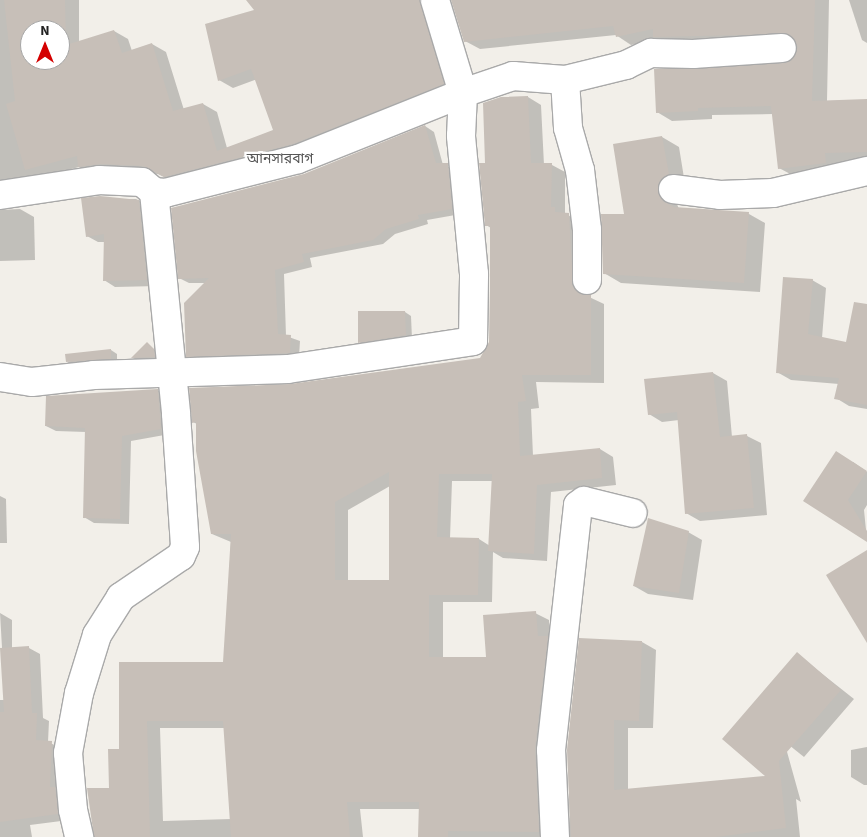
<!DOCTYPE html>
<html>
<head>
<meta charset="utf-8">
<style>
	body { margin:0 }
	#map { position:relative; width:867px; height:837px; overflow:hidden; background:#f2efe9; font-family:"Source Sans 3","Noto Sans Bengali",sans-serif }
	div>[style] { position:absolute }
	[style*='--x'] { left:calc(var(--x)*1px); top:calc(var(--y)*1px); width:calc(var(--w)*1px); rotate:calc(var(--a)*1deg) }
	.shadow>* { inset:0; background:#0003 }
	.building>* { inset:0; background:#c7bfb8 }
	.roads { filter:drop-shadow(1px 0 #a9a9a9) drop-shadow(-1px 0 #a9a9a9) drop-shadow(0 1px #a9a9a9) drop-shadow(0 -1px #a9a9a9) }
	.street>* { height:28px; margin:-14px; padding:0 14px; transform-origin:14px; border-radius:14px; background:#fff }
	span { translate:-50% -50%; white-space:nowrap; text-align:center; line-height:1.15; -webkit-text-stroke:4.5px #fff; paint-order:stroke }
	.neighbourhood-label { font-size:14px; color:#555 }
	.north { position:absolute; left:20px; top:20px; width:50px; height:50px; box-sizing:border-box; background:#fff; border:1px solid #a7a7a7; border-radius:50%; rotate:0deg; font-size:14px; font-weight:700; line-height:20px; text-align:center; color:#222 }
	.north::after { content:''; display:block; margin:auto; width:18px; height:22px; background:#d40000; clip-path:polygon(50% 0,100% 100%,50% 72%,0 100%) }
</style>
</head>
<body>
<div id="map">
	<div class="shadow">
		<i style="clip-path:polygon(evenodd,0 0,79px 0,79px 42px,114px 31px,128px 39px,132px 51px,152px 44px,166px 52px,184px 110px,203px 104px,217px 112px,227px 148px,275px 130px,257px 79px,233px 88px,219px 80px,256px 11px,273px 0,427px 0,457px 92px,179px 184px,158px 174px,114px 172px,93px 175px,79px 167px,33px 179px,0 201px,0 0,30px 30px,60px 30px,60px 60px,30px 60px,30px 30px)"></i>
		<i style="clip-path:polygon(453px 0,829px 0,827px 101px,867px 100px,867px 165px,794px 176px,779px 168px,773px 114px,712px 115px,712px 119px,672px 121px,657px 112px,784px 65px,797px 55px,797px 42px,669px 45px,658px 39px,631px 45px,616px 35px,480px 49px,465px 41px)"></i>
		<i style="clip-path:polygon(849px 0,867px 0,867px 43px,862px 40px)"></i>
		<i style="clip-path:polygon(evenodd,528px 97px,541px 105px,544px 165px,552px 165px,565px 172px,565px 214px,583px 222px,587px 296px,604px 304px,604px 383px,536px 382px,539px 408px,531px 409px,533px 456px,600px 449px,613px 457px,616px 485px,551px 492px,547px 561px,503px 558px,493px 552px,492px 602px,443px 602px,443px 658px,488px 658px,535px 613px,549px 620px,552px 837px,420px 837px,420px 809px,360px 809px,363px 837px,95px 837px,120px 750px,120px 663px,224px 663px,231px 542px,212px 534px,197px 424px,193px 422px,290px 386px,481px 359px,490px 342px,491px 228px,486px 225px,486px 165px,528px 97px,452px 481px,493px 481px,490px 546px,479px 539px,450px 539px,452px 481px,528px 97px,390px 486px,390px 581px,348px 581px,348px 510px,390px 486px,528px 97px,160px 728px,225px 728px,231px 819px,163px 821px,160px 728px)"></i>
		<i style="clip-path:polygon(425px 126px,434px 132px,443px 165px,457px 170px,461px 214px,427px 220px,428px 224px,395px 234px,383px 244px,310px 258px,312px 267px,284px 274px,286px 336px,300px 341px,299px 357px,196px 361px,187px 356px,206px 283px,189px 283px,179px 278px,304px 175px)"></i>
		<i style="clip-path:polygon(662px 137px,679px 147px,685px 184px,674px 197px,679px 209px,749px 214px,765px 223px,760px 292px,621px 283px,604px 273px,626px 215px)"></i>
		<i style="clip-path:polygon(136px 199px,148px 206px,158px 286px,115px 287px,104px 280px,105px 242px,98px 242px,87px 236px,83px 200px)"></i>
		<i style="clip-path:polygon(20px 209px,34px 217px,35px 260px,0 261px,0 210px)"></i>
		<i style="clip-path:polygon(812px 280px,826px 288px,822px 338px,867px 348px,867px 409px,849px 406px,836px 398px,839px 384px,791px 380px,777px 372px)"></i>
		<i style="clip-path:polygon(405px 312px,411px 316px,412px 339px,366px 346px,359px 342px)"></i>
		<i style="clip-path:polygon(147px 344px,160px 354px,161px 361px,139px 361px,133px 358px)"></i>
		<i style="clip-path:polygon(111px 350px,117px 354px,117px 362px,74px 366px,67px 362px)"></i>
		<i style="clip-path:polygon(713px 373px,727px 381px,732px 437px,747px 436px,761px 443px,767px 515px,700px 521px,686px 513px,679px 420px,662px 422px,649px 414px)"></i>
		<i style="clip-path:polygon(157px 390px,167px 395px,170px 434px,131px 441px,129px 524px,94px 523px,84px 517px,86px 432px,56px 431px,46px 426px)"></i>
		<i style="clip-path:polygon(853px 462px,867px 472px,867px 505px,864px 510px,867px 540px,805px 500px)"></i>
		<i style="clip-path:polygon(0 496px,6px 499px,7px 543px,0 543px)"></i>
		<i style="clip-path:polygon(688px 532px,702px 540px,693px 600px,648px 594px,634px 586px)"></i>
		<i style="clip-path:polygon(0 613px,12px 620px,12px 649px,29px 648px,40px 654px,43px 718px,49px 721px,48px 742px,63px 749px,69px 820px,30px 825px,32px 837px,0 837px,0 700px,5px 700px)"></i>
		<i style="clip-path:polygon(642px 642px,656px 650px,653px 728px,628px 728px,628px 790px,768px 777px,797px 654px,854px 699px,804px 757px,784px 741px,801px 802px,796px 799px,800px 837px,570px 837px,568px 751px)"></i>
		<i style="clip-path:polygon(867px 747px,867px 785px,864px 785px,851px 777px,851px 750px)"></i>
	</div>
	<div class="building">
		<i style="clip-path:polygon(evenodd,4px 0,65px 0,66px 45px,114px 30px,122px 53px,152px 43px,173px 111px,203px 103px,217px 151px,273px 130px,251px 69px,218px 81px,205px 24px,254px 10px,246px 0,420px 0,444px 84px,293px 144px,164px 177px,143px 166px,100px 164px,78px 167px,77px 156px,25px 170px,6px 104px,15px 101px,4px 0,30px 30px,60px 30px,60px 60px,30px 60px,30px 30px)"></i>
		<i style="clip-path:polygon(451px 0,815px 0,812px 101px,867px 99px,867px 152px,825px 153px,826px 163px,778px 169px,771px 106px,698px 108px,698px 111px,656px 113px,654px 69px,784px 63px,791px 61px,798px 47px,788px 34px,653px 37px,653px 29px,616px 37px,613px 26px,464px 42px)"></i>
		<i style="clip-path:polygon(evenodd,528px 96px,531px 163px,552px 163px,551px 207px,555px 207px,555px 212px,569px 213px,573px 287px,580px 294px,591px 295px,591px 375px,522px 375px,526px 401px,518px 402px,520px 456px,600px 448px,602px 478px,537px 485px,534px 554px,488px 551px,492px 474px,439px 474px,437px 537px,479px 538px,478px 595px,429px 595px,429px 657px,486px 657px,483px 615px,536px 611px,538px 636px,548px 636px,535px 748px,539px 832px,448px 831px,448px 837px,418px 837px,419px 802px,347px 802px,350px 837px,231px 837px,223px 721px,147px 721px,150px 837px,94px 837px,87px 788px,109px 788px,108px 749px,119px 749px,119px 662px,223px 662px,231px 534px,211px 534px,196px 451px,196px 422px,192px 423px,189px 388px,290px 384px,480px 358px,489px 342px,490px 290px,490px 226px,485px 226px,479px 163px,485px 163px,483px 103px,501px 97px,528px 96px,389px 472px,389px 580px,335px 580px,335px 502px,389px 472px)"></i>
		<i style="clip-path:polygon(425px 125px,436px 163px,448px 163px,452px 209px,418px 215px,419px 219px,386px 229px,373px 240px,302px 254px,304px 262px,275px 270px,278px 334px,291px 335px,290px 353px,186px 357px,184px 303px,209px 278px,178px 279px,171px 208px,304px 174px)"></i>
		<i style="clip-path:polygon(662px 136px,669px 174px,661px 179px,658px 187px,663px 201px,674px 207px,749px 212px,744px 283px,603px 274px,601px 214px,624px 214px,613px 144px)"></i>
		<i style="clip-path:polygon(100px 196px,139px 200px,147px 280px,103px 281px,104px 234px,86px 237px,81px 198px)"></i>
		<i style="clip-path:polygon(783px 277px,813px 279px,808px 334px,846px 342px,854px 302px,867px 304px,867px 405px,834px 399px,839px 378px,776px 373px)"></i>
		<i style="clip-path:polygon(358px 311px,405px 311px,406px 335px,358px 343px)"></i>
		<i style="clip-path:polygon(147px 342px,154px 349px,155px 357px,131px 358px)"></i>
		<i style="clip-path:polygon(111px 349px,111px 359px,66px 362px,65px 354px)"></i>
		<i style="clip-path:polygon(713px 372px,720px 437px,747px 434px,754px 508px,685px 514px,677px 412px,648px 415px,644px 379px)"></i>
		<i style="clip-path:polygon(158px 389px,161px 429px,122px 436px,120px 519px,83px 518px,85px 428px,45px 426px,46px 396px)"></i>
		<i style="clip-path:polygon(836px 451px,867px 471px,848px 500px,867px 531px,867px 542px,803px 501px)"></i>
		<i style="clip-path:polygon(648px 518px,689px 531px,679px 593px,633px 586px)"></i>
		<i style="clip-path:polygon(867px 550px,867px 643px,826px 575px)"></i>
		<i style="clip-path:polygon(579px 638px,642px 641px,639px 721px,614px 720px,614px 790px,765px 776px,722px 739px,797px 652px,841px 690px,779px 761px,786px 828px,716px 837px,571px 837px,567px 750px)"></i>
		<i style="clip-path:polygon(29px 646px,32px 713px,37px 713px,36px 740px,52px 741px,50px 787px,55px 787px,58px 814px,0 822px,0 712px,4px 712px,0 648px)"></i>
	</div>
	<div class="roads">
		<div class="street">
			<i style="--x:565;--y:80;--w:48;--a:86.4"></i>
			<i style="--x:568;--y:128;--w:44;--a:74.1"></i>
			<i style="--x:580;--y:170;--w:60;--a:83.3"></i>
			<i style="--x:587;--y:230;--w:50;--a:90"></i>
			<i style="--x:673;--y:189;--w:47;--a:7.3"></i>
			<i style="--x:720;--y:195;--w:53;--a:-2.2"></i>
			<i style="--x:773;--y:193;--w:97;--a:-13.2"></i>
			<i style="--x:154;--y:192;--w:11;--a:5"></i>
			<i style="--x:165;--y:193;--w:137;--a:-14.3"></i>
			<i style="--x:298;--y:159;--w:178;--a:-21.8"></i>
			<i style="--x:463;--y:93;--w:97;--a:-106.8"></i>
			<i style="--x:0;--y:195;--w:100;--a:-8.6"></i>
			<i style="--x:99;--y:180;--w:43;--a:2.7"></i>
			<i style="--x:142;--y:182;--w:16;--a:40"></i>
			<i style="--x:154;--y:192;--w:223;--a:84.3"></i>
			<i style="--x:176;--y:414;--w:133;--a:86.1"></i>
			<i style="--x:185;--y:547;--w:10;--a:114"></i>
			<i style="--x:181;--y:556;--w:73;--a:145.7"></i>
			<i style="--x:121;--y:597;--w:45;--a:122.3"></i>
			<i style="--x:97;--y:635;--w:61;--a:107.2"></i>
			<i style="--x:79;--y:693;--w:61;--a:100.4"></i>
			<i style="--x:68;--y:753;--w:57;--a:85"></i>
			<i style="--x:73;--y:810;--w:28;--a:77"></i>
			<i style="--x:0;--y:377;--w:32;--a:9"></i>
			<i style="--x:32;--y:382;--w:62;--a:-6.4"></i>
			<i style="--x:94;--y:375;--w:194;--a:-1.8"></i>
			<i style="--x:288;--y:369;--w:187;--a:-8.6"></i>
			<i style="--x:473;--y:341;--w:67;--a:-89.1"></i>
			<i style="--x:474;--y:274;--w:139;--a:-95.4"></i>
			<i style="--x:461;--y:136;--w:43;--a:-87.3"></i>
			<i style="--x:463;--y:93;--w:53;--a:-18.8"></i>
			<i style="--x:513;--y:76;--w:52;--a:4.4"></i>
			<i style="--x:565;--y:80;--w:63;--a:-13.8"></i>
			<i style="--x:626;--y:65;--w:28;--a:-26"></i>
			<i style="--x:651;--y:53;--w:42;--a:1.4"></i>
			<i style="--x:693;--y:54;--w:89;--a:-3.9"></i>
			<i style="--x:555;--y:837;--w:87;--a:-92.6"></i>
			<i style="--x:551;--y:750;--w:246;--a:-83.7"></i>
			<i style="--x:578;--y:505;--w:7;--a:-34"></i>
			<i style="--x:584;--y:501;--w:50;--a:13.8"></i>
		</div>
	</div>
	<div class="neighbourhood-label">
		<span style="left:280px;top:159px">আনসারবাগ</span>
	</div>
	<div class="north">N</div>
</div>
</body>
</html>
